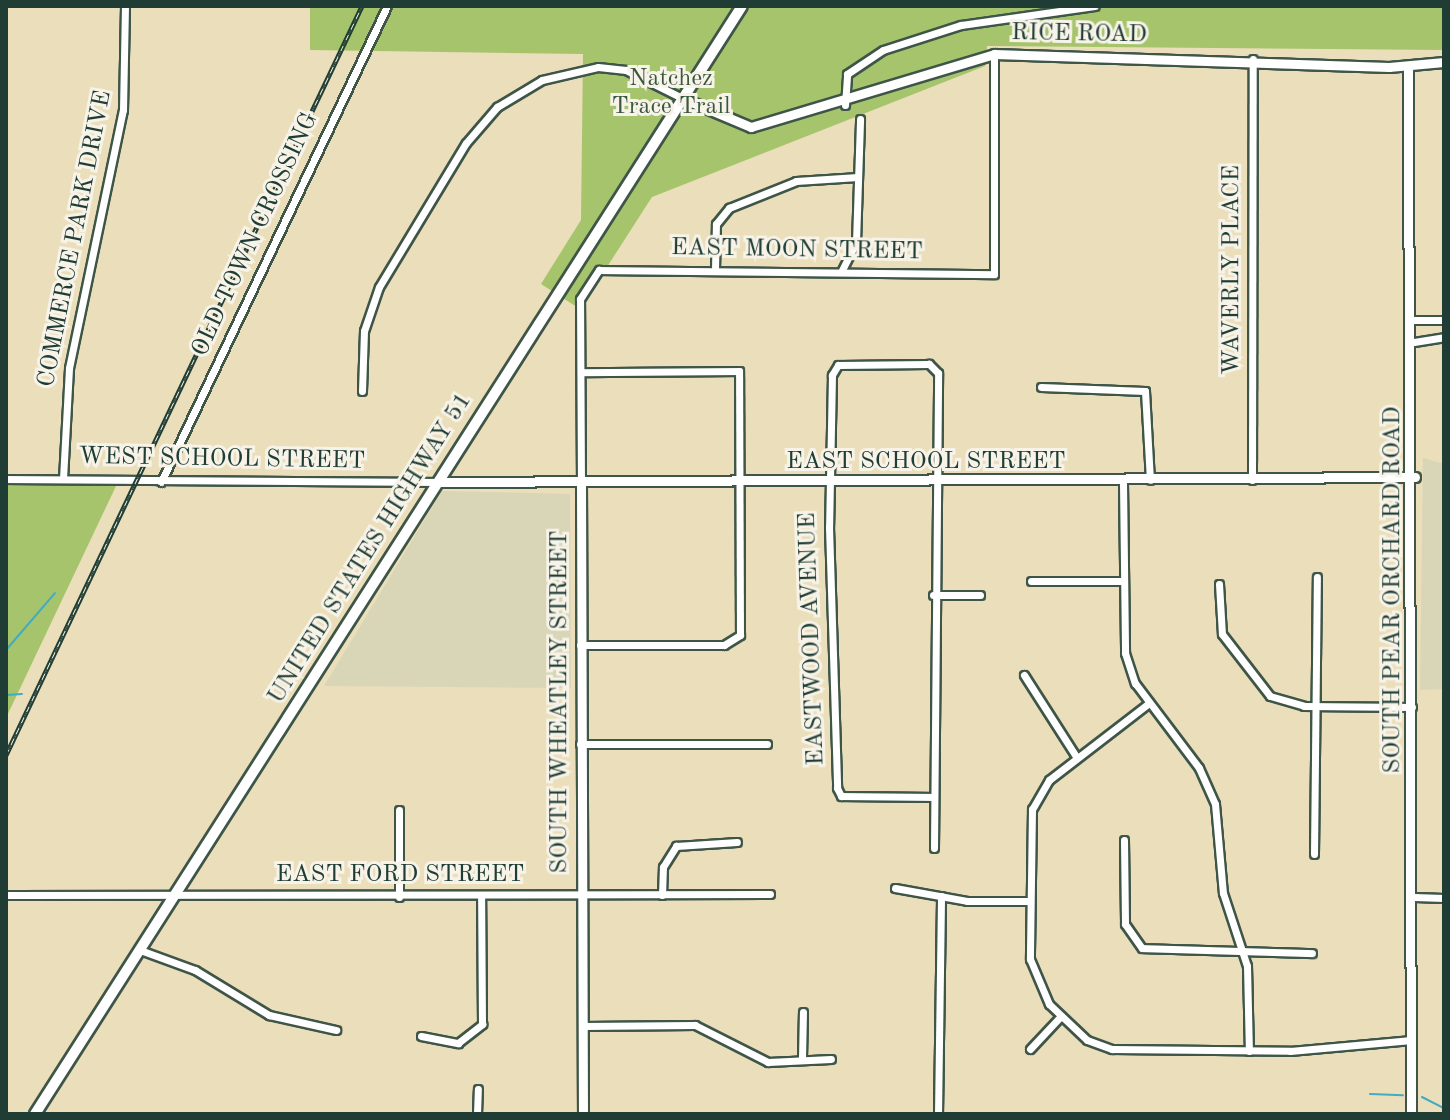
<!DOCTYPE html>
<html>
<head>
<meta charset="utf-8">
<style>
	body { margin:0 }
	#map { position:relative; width:1450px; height:1120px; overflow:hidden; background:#ebdebb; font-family:"Old Standard TT",serif }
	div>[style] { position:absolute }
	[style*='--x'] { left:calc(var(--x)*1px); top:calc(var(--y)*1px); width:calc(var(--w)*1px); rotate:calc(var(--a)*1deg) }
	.built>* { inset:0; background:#d8d6b6 }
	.green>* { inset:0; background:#a6c46b }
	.stream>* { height:2px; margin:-1px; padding:0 1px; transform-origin:1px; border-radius:1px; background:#42abc2 }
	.roads { filter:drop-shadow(2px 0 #3e5548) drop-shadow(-2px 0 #3e5548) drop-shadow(0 2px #3e5548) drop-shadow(0 -2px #3e5548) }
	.street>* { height:7px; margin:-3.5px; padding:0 3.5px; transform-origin:3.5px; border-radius:3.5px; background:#fff }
	.secondary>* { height:9px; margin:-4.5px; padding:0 4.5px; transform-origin:4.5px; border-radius:4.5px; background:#fff }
	.primary>* { height:10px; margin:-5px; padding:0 5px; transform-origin:5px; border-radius:5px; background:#fff }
	.rail>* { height:5px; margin-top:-2.5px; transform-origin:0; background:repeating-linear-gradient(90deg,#f7f3e8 0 6px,#1f3d34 0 12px); box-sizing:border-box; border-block:2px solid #1f3d34 }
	span { translate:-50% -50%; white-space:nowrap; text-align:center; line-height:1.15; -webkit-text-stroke:6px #f7f3e8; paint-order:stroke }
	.street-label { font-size:24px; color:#1f3d34 }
	.park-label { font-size:24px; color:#3a583f }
	.frame { position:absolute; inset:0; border:8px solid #1f3d34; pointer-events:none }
</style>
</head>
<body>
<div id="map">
	<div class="built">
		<i style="clip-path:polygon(1423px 458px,1444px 464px,1444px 689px,1420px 690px)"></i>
		<i style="clip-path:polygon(442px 491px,570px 494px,571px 688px,324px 686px)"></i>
	</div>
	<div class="green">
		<i style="clip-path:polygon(310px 6px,1444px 6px,1444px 50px,987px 46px,985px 66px,652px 197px,580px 309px,541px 284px,581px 220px,583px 54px,310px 50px)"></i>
		<i style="clip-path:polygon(6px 484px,117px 484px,6px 718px)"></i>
	</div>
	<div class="stream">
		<i style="--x:6;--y:650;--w:75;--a:-49.3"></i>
		<i style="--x:6;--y:695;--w:16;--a:-4"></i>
		<i style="--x:1370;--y:1094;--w:33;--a:2"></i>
		<i style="--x:1422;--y:1097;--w:25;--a:27"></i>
	</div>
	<div class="roads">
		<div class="street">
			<i style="--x:845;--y:105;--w:31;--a:-86"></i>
			<i style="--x:847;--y:74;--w:43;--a:-33.7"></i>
			<i style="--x:883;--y:50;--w:82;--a:-17.8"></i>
			<i style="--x:961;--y:25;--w:135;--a:-8.1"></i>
			<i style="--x:715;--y:270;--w:46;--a:-88.8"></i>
			<i style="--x:716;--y:224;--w:21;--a:-51"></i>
			<i style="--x:729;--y:208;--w:72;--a:-21.9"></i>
			<i style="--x:796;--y:181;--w:62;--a:-3.7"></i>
			<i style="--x:842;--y:270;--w:31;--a:-63"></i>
			<i style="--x:856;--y:242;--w:123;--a:-88.1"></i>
			<i style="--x:1413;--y:320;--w:31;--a:0"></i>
			<i style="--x:1414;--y:342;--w:30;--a:-9"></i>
			<i style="--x:1041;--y:387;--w:104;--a:2.2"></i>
			<i style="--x:1145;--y:391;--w:89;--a:86.8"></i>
			<i style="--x:362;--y:391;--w:60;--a:-88.1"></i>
			<i style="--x:364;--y:331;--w:46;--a:-71.2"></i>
			<i style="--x:379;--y:287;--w:168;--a:-58.9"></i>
			<i style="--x:466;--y:143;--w:48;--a:-49.3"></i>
			<i style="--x:497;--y:107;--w:52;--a:-31"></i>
			<i style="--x:542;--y:80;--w:57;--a:-13.1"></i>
			<i style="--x:598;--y:67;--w:28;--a:6"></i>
			<i style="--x:626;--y:70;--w:63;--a:26.6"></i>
			<i style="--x:6;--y:479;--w:431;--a:0.4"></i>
			<i style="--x:63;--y:479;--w:111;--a:-86.9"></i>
			<i style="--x:69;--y:368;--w:264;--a:-78.2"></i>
			<i style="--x:123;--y:110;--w:104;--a:-88.9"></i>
			<i style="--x:1252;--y:480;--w:421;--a:-89.9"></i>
			<i style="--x:161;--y:482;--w:527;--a:-64.6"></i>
			<i style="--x:581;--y:483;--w:184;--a:-90.3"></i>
			<i style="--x:580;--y:299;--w:35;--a:-57"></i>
			<i style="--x:599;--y:270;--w:395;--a:0.6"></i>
			<i style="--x:994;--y:274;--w:220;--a:-90"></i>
			<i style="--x:1123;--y:483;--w:170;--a:89.3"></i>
			<i style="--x:1125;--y:653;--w:32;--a:72"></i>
			<i style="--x:1135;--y:683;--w:106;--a:53"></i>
			<i style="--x:1199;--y:768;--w:39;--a:66"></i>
			<i style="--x:1215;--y:804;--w:89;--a:84.9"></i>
			<i style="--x:1223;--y:893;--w:77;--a:71.8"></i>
			<i style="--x:1247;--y:966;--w:85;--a:88.7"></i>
			<i style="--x:1031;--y:581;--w:91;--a:0"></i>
			<i style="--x:1219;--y:584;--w:50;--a:86.6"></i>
			<i style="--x:1222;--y:634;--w:78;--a:52.3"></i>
			<i style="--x:1270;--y:696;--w:35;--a:16"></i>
			<i style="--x:1304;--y:706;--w:108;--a:0.5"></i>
			<i style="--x:933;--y:595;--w:47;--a:0"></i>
			<i style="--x:580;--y:645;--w:144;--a:0"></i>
			<i style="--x:724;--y:645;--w:19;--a:-32"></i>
			<i style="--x:740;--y:635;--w:264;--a:-90.2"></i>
			<i style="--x:739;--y:371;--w:158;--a:179.6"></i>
			<i style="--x:1024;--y:675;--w:98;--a:57.4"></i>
			<i style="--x:1149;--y:703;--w:126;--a:142.4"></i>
			<i style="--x:1049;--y:780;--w:34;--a:120"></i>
			<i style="--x:1032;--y:809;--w:150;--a:90.8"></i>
			<i style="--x:1030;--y:959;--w:49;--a:67.1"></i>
			<i style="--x:1049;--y:1004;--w:52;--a:43.5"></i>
			<i style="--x:1087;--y:1040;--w:27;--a:20"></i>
			<i style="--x:1112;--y:1049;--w:178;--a:0.6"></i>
			<i style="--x:1290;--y:1051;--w:122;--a:-5.2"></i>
			<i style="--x:580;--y:744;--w:187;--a:0"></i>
			<i style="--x:1124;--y:840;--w:84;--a:89.3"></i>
			<i style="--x:1125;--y:924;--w:29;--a:55"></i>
			<i style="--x:1142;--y:948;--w:170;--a:1.7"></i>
			<i style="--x:934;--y:848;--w:475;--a:-89.5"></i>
			<i style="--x:938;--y:373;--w:13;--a:-135"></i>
			<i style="--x:929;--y:364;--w:91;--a:179.4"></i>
			<i style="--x:838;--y:365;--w:12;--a:121"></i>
			<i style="--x:832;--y:375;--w:152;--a:91.1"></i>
			<i style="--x:829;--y:527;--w:261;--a:88.2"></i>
			<i style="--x:837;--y:788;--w:9;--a:63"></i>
			<i style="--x:841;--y:796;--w:93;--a:0.6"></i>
			<i style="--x:1314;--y:854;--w:277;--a:-89.4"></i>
			<i style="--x:895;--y:888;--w:73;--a:10.2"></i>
			<i style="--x:967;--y:901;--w:62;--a:0"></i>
			<i style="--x:6;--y:895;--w:764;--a:-0.07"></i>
			<i style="--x:662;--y:895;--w:28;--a:-88"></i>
			<i style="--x:663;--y:867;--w:25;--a:-58"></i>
			<i style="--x:676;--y:846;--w:61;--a:-3.8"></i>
			<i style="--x:399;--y:897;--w:87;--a:-90"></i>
			<i style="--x:1414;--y:897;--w:30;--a:2"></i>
			<i style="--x:140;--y:950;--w:59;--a:20"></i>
			<i style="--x:195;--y:970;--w:87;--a:31.3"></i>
			<i style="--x:269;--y:1015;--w:69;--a:12.6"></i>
			<i style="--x:583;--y:1026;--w:112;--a:-0.5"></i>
			<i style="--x:695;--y:1025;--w:82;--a:26.9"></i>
			<i style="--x:768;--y:1062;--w:63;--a:-2.7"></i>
			<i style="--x:421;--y:1036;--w:38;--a:11"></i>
			<i style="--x:458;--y:1043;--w:31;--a:-38"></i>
			<i style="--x:482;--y:1024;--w:128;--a:-90.4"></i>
			<i style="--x:1030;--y:1049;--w:44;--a:-46.8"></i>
			<i style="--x:802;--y:1058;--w:46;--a:-88.8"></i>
			<i style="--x:477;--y:1114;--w:25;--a:-88"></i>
			<i style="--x:938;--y:1114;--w:218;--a:-89.2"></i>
		</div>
		<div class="secondary">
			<i style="--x:1408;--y:66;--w:1048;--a:89.84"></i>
			<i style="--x:682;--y:98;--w:75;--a:22.8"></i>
			<i style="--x:751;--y:127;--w:254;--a:-16.7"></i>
			<i style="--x:994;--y:54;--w:395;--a:1.9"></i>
			<i style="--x:1389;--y:67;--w:55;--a:-5.2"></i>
			<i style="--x:437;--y:482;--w:978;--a:-0.29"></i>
			<i style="--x:581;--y:483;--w:631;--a:89.82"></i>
		</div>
		<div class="primary">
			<i style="--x:35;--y:1114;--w:1314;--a:-57.46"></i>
		</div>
	</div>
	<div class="rail">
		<i style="--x:6;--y:755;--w:829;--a:-64.58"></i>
	</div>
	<div class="street-label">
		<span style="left:1079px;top:35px;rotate:1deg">RICE ROAD</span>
		<span style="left:256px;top:235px;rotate:-65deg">OLD TOWN CROSSING</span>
		<span style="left:76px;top:239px;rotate:-79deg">COMMERCE PARK DRIVE</span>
		<span style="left:797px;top:251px;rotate:1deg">EAST MOON STREET</span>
		<span style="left:1233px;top:270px;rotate:-90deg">WAVERLY PLACE</span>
		<span style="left:222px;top:460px;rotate:1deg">WEST SCHOOL STREET</span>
		<span style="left:926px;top:463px">EAST SCHOOL STREET</span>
		<span style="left:371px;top:549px;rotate:-58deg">UNITED STATES HIGHWAY 51</span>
		<span style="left:1394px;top:590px;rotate:-90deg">SOUTH PEAR ORCHARD ROAD</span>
		<span style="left:813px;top:639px;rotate:-92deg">EASTWOOD AVENUE</span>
		<span style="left:561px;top:702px;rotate:-90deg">SOUTH WHEATLEY STREET</span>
		<span style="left:400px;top:876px">EAST FORD STREET</span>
	</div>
	<div class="park-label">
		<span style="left:671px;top:94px">Natchez<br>Trace Trail</span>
	</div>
	<div class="frame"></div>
</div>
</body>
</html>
